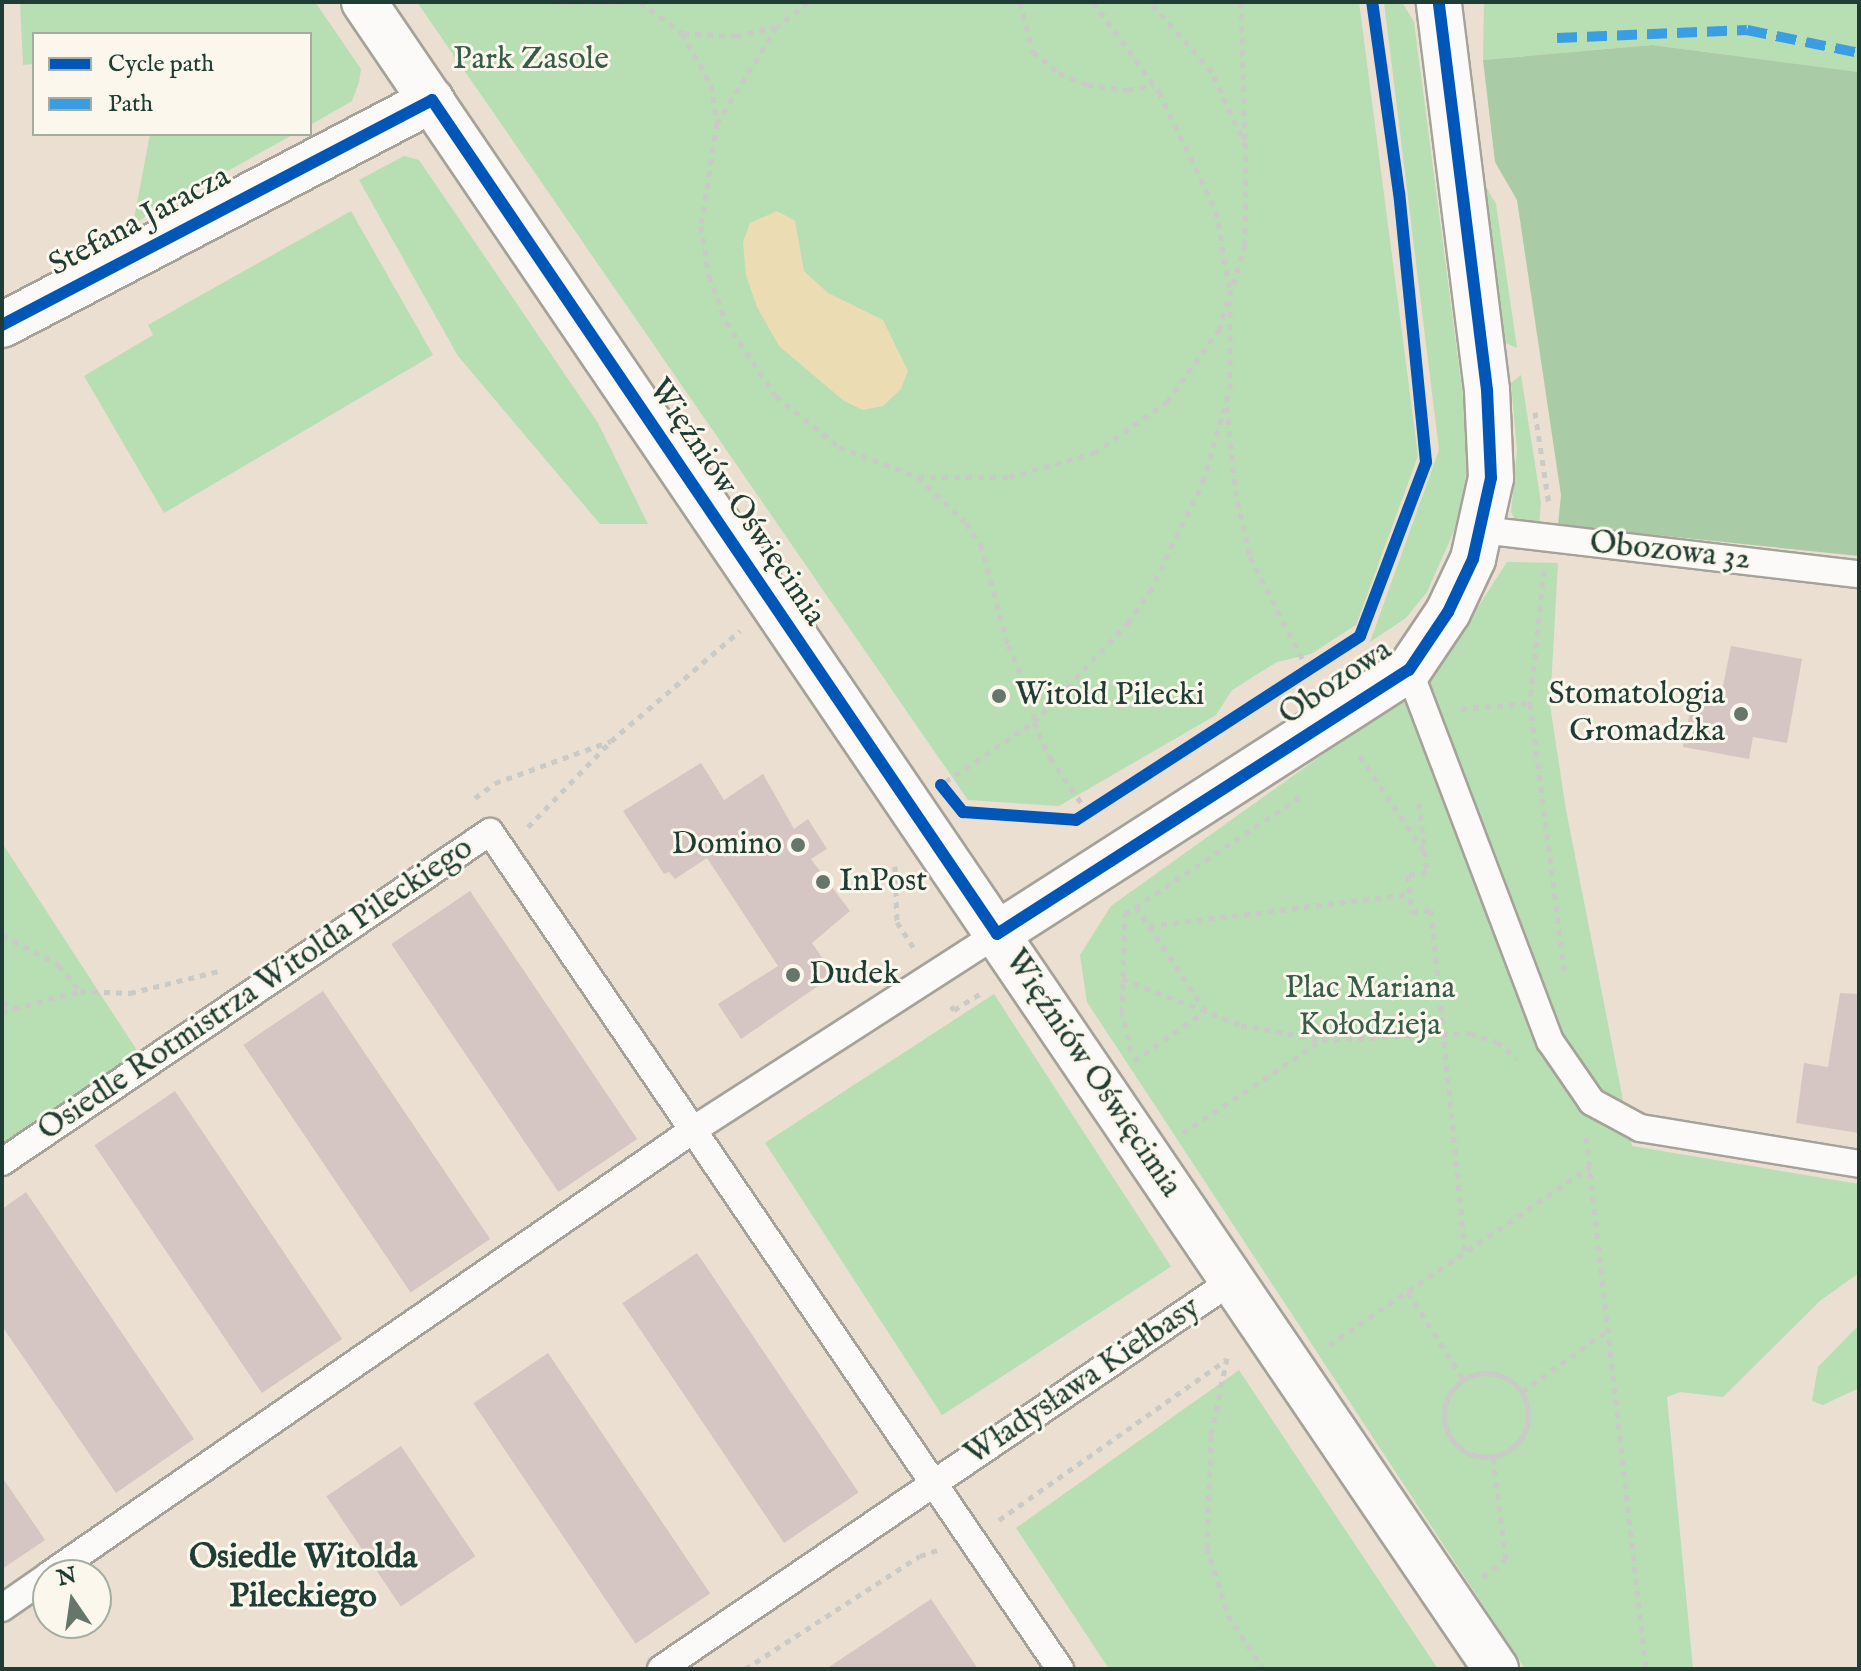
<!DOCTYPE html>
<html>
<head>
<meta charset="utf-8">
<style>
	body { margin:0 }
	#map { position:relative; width:1861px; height:1671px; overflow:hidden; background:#eadfd0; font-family:"IM FELL English",serif }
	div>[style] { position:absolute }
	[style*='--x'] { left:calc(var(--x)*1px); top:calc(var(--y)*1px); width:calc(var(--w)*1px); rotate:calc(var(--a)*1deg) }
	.green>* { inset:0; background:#b8deb3; transform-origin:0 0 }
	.forest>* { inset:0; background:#a9cca6 }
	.sand>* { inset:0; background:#ecdcb4 }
	.building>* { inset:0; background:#d6c6c3; transform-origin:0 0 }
	.path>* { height:5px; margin-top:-2.5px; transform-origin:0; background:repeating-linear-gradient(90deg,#cacac6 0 6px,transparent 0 12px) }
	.path>.ring { margin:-2.5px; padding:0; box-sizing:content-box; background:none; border:5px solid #cacac6; border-radius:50% }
	.roads { filter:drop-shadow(2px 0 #a5a299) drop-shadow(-2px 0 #a5a299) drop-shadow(0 2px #a5a299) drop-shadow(0 -2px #a5a299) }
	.lane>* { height:26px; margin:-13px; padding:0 13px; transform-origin:13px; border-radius:13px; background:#fcfaf8 }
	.street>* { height:44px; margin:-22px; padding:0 22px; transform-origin:22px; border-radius:22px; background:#fcfaf8 }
	.secondary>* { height:44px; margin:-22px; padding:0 22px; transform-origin:22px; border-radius:22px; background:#fcfaf8 }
	.quiet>* { height:10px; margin-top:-5px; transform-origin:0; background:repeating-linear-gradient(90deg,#3c9ee2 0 20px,transparent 0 30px) }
	.cycleway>* { height:12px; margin:-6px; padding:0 6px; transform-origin:6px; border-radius:6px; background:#0057b8 }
	.dots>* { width:22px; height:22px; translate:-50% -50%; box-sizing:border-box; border:4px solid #fbf7ec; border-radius:50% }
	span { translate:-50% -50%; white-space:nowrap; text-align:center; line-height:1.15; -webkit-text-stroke:6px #fbf7ec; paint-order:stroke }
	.park-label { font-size:32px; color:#355d49 }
	.street-label { font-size:32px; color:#1f3d34 }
	.poi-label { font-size:32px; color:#1f3d34 }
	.left { translate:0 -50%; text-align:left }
	.right { translate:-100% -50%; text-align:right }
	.neighbourhood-label { font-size:34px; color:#1f3d34; font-weight:700 }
	.frame { position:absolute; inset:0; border:4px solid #1f3d34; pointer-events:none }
	.legend { position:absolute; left:32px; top:32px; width:280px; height:104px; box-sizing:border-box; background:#fbf7ec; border:2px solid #a3ada2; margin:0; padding:10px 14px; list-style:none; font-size:24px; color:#1f3d34 }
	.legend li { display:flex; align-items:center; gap:16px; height:40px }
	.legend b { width:40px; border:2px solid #a3ada2 }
	.north { position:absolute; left:32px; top:1559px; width:80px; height:80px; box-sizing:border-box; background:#fbf7ec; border:2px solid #a3ada2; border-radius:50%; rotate:347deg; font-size:22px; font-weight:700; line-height:32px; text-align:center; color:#1f3d34 }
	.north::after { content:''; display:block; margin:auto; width:28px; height:36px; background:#66766b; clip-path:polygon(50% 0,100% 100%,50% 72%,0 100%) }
</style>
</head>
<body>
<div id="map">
	<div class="green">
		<i style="clip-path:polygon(20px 2px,315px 2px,361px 69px,359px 82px,352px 101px,310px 125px,310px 34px,34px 34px,34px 64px,23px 65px)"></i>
		<i style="clip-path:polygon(417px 2px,1359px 2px,1418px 456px,1356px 625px,1311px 654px,1277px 662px,1232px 690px,1216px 715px,1059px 806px,968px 800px)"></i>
		<i style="clip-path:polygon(1384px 2px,1402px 2px,1414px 22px,1466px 420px,1467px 466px,1462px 513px,1427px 592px,1406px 618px,1370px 642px,1439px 450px)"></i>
		<i style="clip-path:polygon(1484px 2px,1859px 2px,1859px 72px,1652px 45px,1483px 60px)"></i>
		<i style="clip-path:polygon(150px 134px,294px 134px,133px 224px)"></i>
		<i style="clip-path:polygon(404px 156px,419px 160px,598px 423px,648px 524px,600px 524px,458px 356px,359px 180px)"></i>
		<i style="clip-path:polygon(1481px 178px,1496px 204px,1517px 348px,1504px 342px)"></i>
		<i style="clip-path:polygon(351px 211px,433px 355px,164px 513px,84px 376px,153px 335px,148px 325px)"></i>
		<i style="clip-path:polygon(1521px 375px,1541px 503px,1539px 526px,1516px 521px,1511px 512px,1517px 450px,1511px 383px)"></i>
		<i style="clip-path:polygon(1507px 562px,1558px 563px,1550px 705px,1566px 810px,1632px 1146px,1859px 1184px,1859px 1273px,1821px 1300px,1723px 1397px,1680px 1392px,1667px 1397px,1693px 1669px,1525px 1669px,1087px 1002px,1080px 955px,1111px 906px,1434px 675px)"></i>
		<i style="clip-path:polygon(2px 843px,138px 1052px,2px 1145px)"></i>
		<i style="left:994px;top:994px;width:325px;height:273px;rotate:57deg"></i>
		<i style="clip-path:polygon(1859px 1325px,1859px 1388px,1823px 1405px,1812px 1401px,1818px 1367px)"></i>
		<i style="clip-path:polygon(1239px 1370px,1438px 1669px,1109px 1669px,1016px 1528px)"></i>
	</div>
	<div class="forest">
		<i style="clip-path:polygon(1652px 45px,1859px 72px,1859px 556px,1558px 525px,1561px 495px,1517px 200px,1495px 162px,1483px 60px)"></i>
	</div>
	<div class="sand">
		<i style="clip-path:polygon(777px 211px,795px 221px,804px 271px,828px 293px,883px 320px,908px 371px,901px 389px,883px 406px,863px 410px,844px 401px,779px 346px,757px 307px,746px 275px,743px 242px,750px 223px)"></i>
	</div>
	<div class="building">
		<i style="clip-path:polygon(1731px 646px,1802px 659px,1787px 743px,1753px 737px,1749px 759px,1683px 747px,1695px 687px,1722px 691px)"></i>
		<i style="clip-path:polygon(701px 763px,724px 800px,763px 774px,794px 829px,808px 819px,827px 849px,811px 859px,850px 911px,812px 943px,834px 975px,741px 1039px,718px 1004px,778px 966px,707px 858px,675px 879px,669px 872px,664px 874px,623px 811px)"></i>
		<i style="left:470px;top:891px;width:299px;height:95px;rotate:56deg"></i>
		<i style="left:323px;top:991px;width:299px;height:96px;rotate:56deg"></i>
		<i style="clip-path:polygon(1840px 993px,1859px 994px,1859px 1133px,1796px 1123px,1804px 1063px,1828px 1067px)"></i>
		<i style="left:175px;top:1091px;width:299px;height:97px;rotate:56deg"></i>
		<i style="clip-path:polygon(26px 1192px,194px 1439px,116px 1493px,2px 1326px,2px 1209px)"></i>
		<i style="left:697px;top:1253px;width:289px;height:90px;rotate:56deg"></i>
		<i style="left:548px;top:1353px;width:290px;height:90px;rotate:56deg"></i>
		<i style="left:401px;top:1446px;width:133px;height:90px;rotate:56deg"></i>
		<i style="clip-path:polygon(2px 1477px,45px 1540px,2px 1569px)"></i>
		<i style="clip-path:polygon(931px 1599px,978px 1669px,826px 1669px)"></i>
	</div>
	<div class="path">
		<i style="--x:555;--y:2;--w:68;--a:0"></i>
		<i style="--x:640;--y:2;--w:52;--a:36.4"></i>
		<i style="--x:682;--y:33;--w:60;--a:60.9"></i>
		<i style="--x:711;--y:85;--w:37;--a:81"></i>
		<i style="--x:808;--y:2;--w:40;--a:141"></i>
		<i style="--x:777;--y:27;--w:113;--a:122"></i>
		<i style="--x:717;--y:123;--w:104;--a:98.8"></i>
		<i style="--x:701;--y:226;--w:51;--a:80.9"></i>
		<i style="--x:709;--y:276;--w:49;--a:69.7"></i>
		<i style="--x:726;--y:322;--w:89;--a:56"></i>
		<i style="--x:776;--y:396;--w:81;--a:39"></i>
		<i style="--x:839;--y:447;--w:85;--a:20.8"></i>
		<i style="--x:918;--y:477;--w:91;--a:0"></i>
		<i style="--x:1009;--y:477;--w:88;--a:-15.8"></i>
		<i style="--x:1094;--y:453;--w:89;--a:-34.9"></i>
		<i style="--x:1167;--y:402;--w:89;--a:-54.2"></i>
		<i style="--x:1219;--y:330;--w:89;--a:-73"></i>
		<i style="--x:1245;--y:245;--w:98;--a:-89.4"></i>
		<i style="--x:1246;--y:147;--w:82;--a:-114.4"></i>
		<i style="--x:1212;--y:72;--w:94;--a:-131.5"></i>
		<i style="--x:1020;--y:2;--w:52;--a:75.4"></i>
		<i style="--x:1033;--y:52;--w:33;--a:39"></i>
		<i style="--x:1059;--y:73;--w:30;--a:23"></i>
		<i style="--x:1087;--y:85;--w:41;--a:7"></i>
		<i style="--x:1128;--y:90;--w:26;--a:-11"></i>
		<i style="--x:1093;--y:2;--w:112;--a:53.7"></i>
		<i style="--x:1159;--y:92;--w:132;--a:64.4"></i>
		<i style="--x:1216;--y:211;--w:81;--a:80.1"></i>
		<i style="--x:1241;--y:2;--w:140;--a:88.4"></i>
		<i style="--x:683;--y:33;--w:53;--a:3.2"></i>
		<i style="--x:736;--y:36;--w:41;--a:-12.7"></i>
		<i style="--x:1227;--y:407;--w:83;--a:84.5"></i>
		<i style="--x:1235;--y:490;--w:69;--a:77.4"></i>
		<i style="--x:1250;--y:557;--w:127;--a:62.8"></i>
		<i style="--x:1535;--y:412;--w:94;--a:81.4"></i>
		<i style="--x:918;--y:477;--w:66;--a:43.8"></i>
		<i style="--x:966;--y:523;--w:27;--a:56"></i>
		<i style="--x:981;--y:545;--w:104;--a:74.9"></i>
		<i style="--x:1008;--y:645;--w:61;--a:65.9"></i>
		<i style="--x:1033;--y:701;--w:21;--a:87"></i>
		<i style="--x:1034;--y:722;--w:39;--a:66"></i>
		<i style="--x:1050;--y:758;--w:68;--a:55.1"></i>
		<i style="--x:1544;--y:570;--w:134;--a:96"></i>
		<i style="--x:1530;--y:703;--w:276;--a:82.7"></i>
		<i style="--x:1461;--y:709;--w:69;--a:-5"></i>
		<i style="--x:1360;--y:756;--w:115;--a:56"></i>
		<i style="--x:945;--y:782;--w:107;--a:-34"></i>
		<i style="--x:1034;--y:722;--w:137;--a:-46.5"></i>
		<i style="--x:1128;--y:623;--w:38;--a:-55"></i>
		<i style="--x:1150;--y:592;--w:122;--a:-64.3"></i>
		<i style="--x:1203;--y:482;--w:97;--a:-73.8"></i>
		<i style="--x:1230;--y:389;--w:88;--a:-90"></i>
		<i style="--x:475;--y:798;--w:25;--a:-37"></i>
		<i style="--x:495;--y:783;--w:123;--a:-19.9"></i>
		<i style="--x:611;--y:741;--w:170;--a:-40.5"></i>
		<i style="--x:1419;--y:803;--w:69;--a:83.4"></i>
		<i style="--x:1427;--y:872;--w:19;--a:171"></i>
		<i style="--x:1408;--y:875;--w:37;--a:84"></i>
		<i style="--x:1412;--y:912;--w:19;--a:-6"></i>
		<i style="--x:1431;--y:910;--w:345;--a:84.3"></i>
		<i style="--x:965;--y:812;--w:111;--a:4.1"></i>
		<i style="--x:528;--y:827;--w:118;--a:-46"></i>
		<i style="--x:895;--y:866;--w:56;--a:88"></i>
		<i style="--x:897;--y:922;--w:30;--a:57"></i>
		<i style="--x:1149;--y:926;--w:263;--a:-7"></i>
		<i style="--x:2;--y:935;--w:64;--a:27.8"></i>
		<i style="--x:59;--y:965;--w:33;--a:51"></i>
		<i style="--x:1122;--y:979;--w:128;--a:21.1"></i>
		<i style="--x:1241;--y:1025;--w:82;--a:10.5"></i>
		<i style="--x:1322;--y:1040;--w:148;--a:-2.7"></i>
		<i style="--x:1470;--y:1033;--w:28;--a:18"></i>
		<i style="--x:1497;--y:1042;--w:26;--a:40"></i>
		<i style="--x:2;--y:1002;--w:15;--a:23"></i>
		<i style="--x:951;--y:1006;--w:5;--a:53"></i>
		<i style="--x:954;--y:1010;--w:36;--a:-32"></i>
		<i style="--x:2;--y:1012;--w:81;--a:-15.1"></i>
		<i style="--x:80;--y:991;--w:50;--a:2.3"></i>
		<i style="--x:130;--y:993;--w:92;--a:-13.9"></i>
		<i style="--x:1131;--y:1051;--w:39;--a:-103"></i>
		<i style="--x:1122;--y:1013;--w:99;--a:-88.3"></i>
		<i style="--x:1125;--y:914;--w:216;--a:-33.8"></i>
		<i style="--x:1134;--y:1061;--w:88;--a:-34.8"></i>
		<i style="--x:1206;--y:1011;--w:125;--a:-123.9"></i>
		<i style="--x:1183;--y:1133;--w:166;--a:-33.7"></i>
		<i style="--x:1586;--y:1137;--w:535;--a:83.57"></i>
		<i style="--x:1408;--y:1292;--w:103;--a:57.7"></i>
		<i style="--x:1329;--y:1345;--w:316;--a:-34.3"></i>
		<i style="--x:1227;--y:1358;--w:79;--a:101.7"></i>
		<i style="--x:1211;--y:1435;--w:112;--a:92"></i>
		<i style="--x:1207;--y:1547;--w:71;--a:72.8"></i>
		<i style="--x:1228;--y:1615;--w:64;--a:57.1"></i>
		<i class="ring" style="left:1444px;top:1373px;width:79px;height:79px"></i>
		<i style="--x:1522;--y:1392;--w:105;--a:-35.7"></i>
		<i style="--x:999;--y:1520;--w:279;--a:-35.2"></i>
		<i style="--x:1483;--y:1577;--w:29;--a:-38"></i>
		<i style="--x:1506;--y:1559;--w:102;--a:-97.3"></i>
		<i style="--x:745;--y:1669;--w:208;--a:-32.9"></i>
		<i style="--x:920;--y:1556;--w:18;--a:-19"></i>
	</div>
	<div class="roads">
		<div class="lane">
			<i style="--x:1482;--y:530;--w:380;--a:6.7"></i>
			<i style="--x:1409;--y:670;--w:397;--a:69.2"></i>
			<i style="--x:1550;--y:1041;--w:74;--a:55.5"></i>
			<i style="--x:1592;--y:1102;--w:55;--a:28.4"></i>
			<i style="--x:1640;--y:1128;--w:222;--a:9.3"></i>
			<i style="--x:2;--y:1162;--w:589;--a:-34.07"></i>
			<i style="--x:490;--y:832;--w:1013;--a:55.74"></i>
			<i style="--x:49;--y:1575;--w:783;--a:-34.64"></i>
			<i style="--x:693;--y:1130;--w:362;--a:-32.8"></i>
			<i style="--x:2;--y:1608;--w:56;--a:-34.8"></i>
			<i style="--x:661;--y:1669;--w:692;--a:-34.22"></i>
		</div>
		<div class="street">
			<i style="--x:2;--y:325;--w:485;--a:-27.6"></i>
		</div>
		<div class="secondary">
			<i style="--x:364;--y:2;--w:2015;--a:55.82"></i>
			<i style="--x:997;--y:934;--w:489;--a:-32.7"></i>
			<i style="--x:1409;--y:670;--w:70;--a:-56.1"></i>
			<i style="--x:1448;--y:612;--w:59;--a:-64.7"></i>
			<i style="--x:1473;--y:559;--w:83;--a:-77.5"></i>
			<i style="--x:1491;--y:478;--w:88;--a:-92.6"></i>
			<i style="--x:1487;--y:390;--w:391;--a:-97.1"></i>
		</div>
	</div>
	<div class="quiet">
		<i style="--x:1557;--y:38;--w:190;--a:-2.4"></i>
		<i style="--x:1747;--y:30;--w:114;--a:11.6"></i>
	</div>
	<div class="cycleway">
		<i style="--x:2;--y:325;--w:485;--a:-27.6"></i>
		<i style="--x:432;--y:100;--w:1007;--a:55.88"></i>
		<i style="--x:997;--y:934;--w:489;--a:-32.7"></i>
		<i style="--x:1409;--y:670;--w:70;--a:-56.1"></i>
		<i style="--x:1448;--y:612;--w:59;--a:-64.7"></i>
		<i style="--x:1473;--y:559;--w:83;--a:-77.5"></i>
		<i style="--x:1491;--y:478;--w:88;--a:-92.6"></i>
		<i style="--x:1487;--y:390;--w:391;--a:-97.1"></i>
		<i style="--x:941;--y:785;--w:35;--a:51"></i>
		<i style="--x:963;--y:812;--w:113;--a:4"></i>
		<i style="--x:1076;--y:820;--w:338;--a:-32.9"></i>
		<i style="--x:1360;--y:636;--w:186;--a:-69.2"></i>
		<i style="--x:1426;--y:462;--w:270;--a:-95.7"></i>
		<i style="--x:1399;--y:193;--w:193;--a:-98"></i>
	</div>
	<div class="dots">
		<i style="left:999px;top:696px;background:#66766b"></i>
		<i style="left:1741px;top:714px;background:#66766b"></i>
		<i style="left:798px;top:845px;background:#66766b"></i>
		<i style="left:823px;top:882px;background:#66766b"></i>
		<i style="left:793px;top:975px;background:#66766b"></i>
	</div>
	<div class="park-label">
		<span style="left:531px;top:60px">Park Zasole</span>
		<span style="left:1370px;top:1008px">Plac Mariana<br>Kołodzieja</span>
	</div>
	<div class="street-label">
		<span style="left:140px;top:222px;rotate:-28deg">Stefana Jaracza</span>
		<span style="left:736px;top:503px;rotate:56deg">Więźniów Oświęcimia</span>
		<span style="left:1670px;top:552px;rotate:6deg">Obozowa 32</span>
		<span style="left:1336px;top:683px;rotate:-34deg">Obozowa</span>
		<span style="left:256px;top:990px;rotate:-34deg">Osiedle Rotmistrza Witolda Pileckiego</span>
		<span style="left:1092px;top:1074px;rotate:56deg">Więźniów Oświęcimia</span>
		<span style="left:1083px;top:1382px;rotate:-34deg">Władysława Kiełbasy</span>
	</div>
	<div class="poi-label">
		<span class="left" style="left:1015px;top:696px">Witold Pilecki</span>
		<span class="right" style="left:1725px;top:714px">Stomatologia<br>Gromadzka</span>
		<span class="right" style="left:782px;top:845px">Domino</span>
		<span class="left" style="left:839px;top:882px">InPost</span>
		<span class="left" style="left:809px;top:975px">Dudek</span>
	</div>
	<div class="neighbourhood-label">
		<span style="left:303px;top:1577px">Osiedle Witolda<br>Pileckiego</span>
	</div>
	<div class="frame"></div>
	<ul class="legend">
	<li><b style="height:10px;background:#0057b8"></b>Cycle path</li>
	<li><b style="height:10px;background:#3c9ee2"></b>Path</li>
	</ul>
	<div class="north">N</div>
</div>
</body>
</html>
